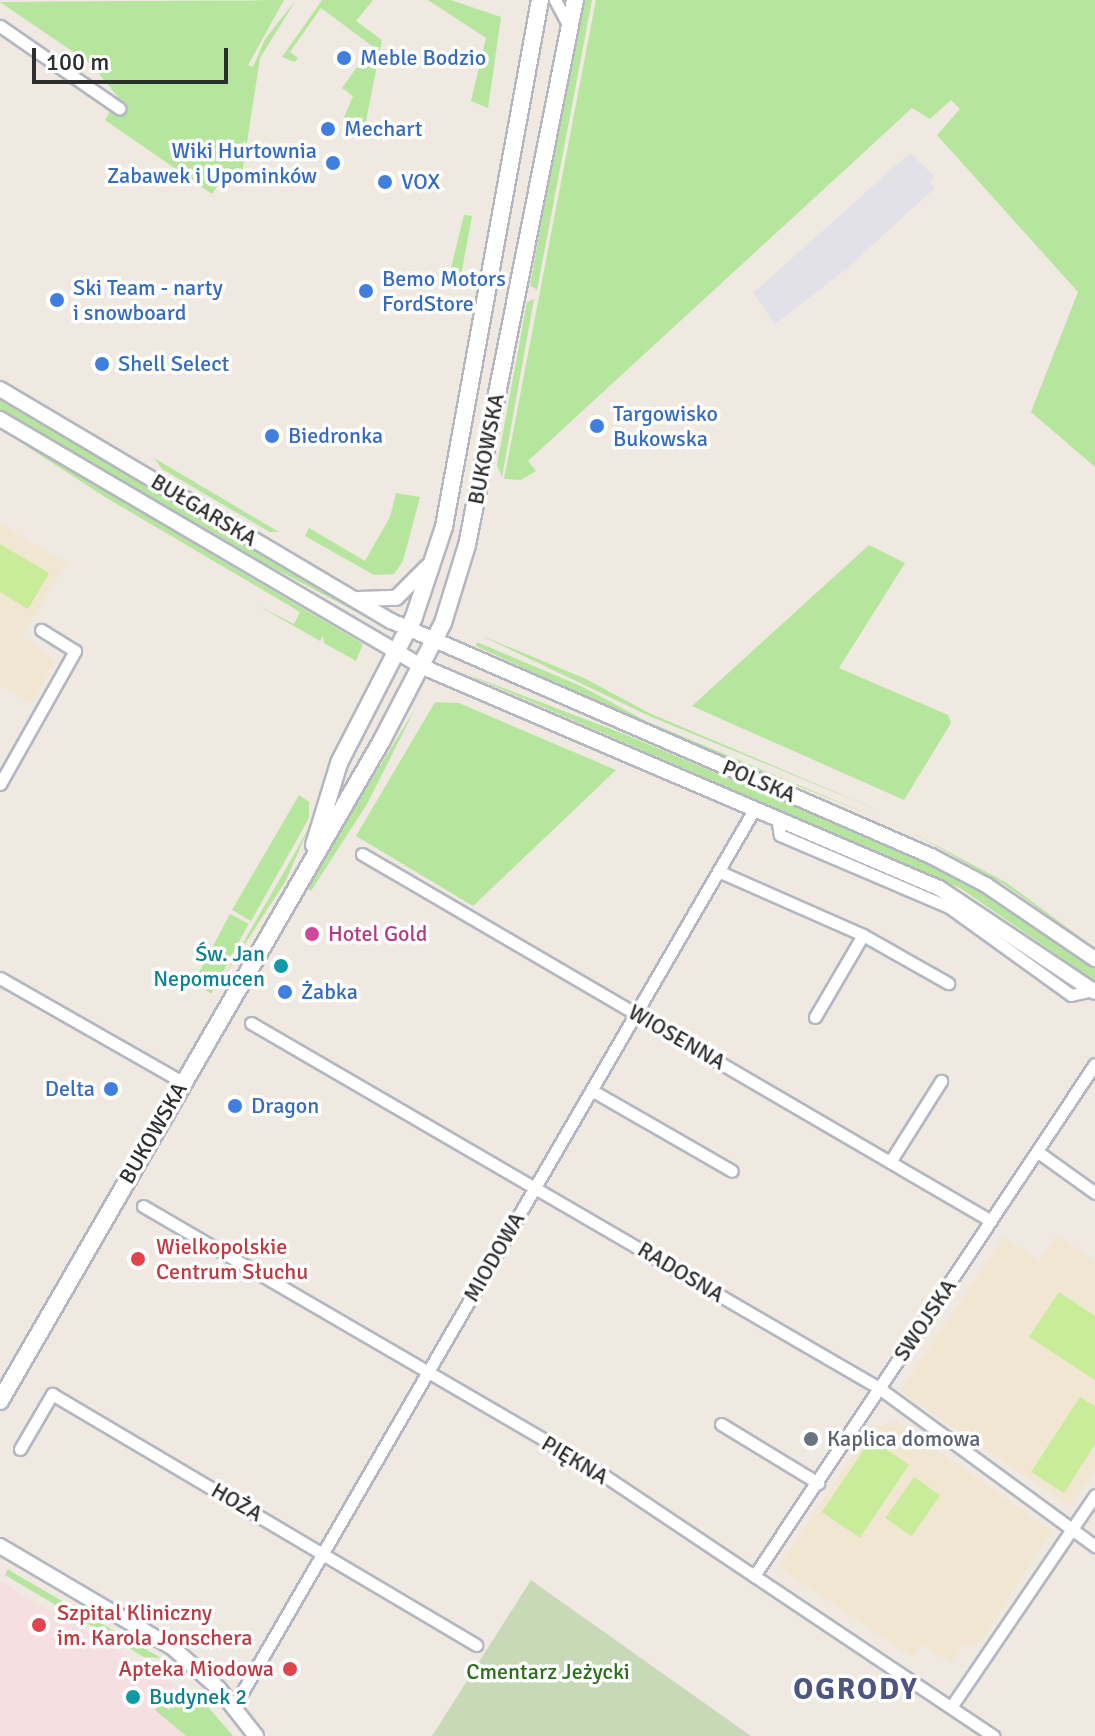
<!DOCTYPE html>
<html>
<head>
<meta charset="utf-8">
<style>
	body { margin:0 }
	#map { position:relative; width:1095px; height:1736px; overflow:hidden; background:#efe9e1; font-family:Signika,sans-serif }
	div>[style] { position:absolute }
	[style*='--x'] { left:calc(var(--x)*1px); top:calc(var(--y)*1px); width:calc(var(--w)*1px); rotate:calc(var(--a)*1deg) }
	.industrial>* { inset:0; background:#e3e1e8 }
	.education>* { inset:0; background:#f0e6d1 }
	.medical>* { inset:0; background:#f5dfe0 }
	.green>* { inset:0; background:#b6e59e; transform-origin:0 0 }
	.cemetery>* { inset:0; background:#c8d9b8 }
	.pitch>* { inset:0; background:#c9ec9a; transform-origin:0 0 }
	.roads { filter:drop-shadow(2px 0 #b4b7c1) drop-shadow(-2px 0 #b4b7c1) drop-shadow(0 2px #b4b7c1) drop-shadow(0 -2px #b4b7c1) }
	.minor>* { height:11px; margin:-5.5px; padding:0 5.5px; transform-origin:5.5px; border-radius:5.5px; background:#fff }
	.tertiary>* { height:14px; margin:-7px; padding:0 7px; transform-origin:7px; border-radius:7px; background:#fff }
	.secondary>* { height:16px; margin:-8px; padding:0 8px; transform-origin:8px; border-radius:8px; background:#fff }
	.dots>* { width:22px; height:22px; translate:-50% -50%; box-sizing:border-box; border:4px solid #fff; border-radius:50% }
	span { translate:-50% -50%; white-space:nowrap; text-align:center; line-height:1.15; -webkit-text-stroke:7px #fff; paint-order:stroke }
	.shop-label { font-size:22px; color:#366cbe }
	.left { translate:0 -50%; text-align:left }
	.right { translate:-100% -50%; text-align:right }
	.street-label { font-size:22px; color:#2e2e2e }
	.hotel-label { font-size:22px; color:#b23c85 }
	.culture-label { font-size:22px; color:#0d838f }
	.health-label { font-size:22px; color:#be3a42 }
	.worship-label { font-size:22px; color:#5b616d }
	.park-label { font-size:22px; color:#2c6e1b }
	.district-label { font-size:30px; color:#4d5680; font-weight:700; letter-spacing:2px }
	.scale { position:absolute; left:32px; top:48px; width:196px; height:36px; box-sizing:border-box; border:4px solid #2e2e2e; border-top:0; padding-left:10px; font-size:24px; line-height:28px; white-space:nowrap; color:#2e2e2e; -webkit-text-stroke:6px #fff; paint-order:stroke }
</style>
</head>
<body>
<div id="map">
	<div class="industrial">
		<i style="clip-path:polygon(910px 153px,935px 177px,930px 183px,935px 188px,845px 270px,775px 324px,753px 293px)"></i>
	</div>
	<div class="education">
		<i style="clip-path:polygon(0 524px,67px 563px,22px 636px,55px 661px,31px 703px,0 685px)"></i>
		<i style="clip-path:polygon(1057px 1235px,1095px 1261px,1095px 1469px,1070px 1506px,900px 1391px,1004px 1237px,1039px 1261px)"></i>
		<i style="clip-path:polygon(897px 1422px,1052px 1531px,978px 1645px,963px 1646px,951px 1663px,922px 1644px,913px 1658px,778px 1567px,872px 1427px)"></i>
	</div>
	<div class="medical">
		<i style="clip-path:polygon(0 1581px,184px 1690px,222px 1736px,0 1736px)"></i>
	</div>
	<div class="green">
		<i style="clip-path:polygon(284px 0,248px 65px,253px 67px,265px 39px,296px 0,260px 58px,241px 181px,222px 179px,212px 194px,105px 120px,118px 97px,91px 64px,0 2px)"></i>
		<i style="clip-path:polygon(322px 0,373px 0,356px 21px,382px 40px,364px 131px,344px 117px,353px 96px,342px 88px,372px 46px,321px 8px,290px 52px,298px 58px,295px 62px,282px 57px)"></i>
		<i style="clip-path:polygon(428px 0,451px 0,501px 17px,488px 108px,471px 101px,486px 38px)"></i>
		<i style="clip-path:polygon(582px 0,592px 0,537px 290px,530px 285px)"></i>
		<i style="clip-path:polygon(596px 0,1095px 0,1095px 467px,1031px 412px,1078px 292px,937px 135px,960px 109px,951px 100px,930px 119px,912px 108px,528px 461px,536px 471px,521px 480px,504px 479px)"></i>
		<i style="clip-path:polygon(464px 215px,472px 216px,459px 286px,449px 276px)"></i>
		<i style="clip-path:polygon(534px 299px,502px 477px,497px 465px,527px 302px)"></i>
		<i style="clip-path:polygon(0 400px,377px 623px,210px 534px,0 410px)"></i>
		<i style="clip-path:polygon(0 429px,363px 644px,356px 661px,324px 643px,323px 636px,320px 641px,257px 605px,294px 624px,300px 612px,105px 497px)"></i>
		<i style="clip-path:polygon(154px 458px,279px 532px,270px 532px,162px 469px)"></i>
		<i style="clip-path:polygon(396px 493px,420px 497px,403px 561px,394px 574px,374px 575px,305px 536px,309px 528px,365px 561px,390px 517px)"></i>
		<i style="clip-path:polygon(869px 545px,905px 563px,839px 668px,948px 715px,951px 723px,904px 800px,692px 706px)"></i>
		<i style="clip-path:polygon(480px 635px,586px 679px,649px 713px,885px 813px,647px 715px)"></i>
		<i style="clip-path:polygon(477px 642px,583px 687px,646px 721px,877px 818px,644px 724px,476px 646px)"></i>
		<i style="clip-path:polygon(464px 673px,629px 736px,940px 869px,993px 898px,1095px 969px,1095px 981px,960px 888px)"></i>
		<i style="clip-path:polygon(435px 702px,459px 703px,616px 770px,473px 906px,356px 836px)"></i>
		<i style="clip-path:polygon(415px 709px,367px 804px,311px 891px,306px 886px)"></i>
		<i style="clip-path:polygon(299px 795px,309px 802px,309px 818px,251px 921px,232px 910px)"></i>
		<i style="clip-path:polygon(314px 817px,285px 882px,223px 978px,300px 844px)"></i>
		<i style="clip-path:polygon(911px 832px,1007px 883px,1095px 948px,1005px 885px)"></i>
		<i style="left:230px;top:914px;width:21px;height:79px;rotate:28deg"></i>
		<i style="clip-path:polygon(8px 1569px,12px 1572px,161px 1658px,144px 1657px,5px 1575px)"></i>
		<i style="clip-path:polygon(192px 1690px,203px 1701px,233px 1736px,186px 1736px,155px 1710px,160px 1704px,169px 1710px,181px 1693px)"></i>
	</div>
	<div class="cemetery">
		<i style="clip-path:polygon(531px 1580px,549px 1593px,751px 1736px,432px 1736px)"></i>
	</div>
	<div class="pitch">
		<i style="clip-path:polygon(0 544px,49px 573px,28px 609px,0 592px)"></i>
		<i style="clip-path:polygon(1059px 1292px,1095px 1316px,1095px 1380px,1029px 1337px)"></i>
		<i style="clip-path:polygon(1080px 1397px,1095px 1406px,1095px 1444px,1064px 1493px,1031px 1472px)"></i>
		<i style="left:871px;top:1439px;width:46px;height:88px;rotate:34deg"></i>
		<i style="left:914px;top:1477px;width:32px;height:50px;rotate:35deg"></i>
	</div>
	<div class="roads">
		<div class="minor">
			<i style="--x:555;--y:0;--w:32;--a:62"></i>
			<i style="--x:0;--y:26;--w:145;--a:34.6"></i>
			<i style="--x:0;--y:784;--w:153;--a:-60.6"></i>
			<i style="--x:75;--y:651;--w:40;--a:-148"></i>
			<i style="--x:777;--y:817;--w:18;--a:81"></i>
			<i style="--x:780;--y:835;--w:184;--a:23.1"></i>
			<i style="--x:949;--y:907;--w:150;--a:35.8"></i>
			<i style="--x:1071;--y:995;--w:22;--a:-13"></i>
			<i style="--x:362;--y:854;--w:728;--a:30.26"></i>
			<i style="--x:718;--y:871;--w:158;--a:23.8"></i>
			<i style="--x:863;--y:935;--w:98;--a:29.5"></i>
			<i style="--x:0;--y:978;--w:210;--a:29.7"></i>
			<i style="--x:815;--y:1017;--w:95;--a:-59.7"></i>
			<i style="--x:251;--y:1023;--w:726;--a:30.17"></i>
			<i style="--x:879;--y:1388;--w:268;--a:36.2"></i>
			<i style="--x:593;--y:1091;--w:160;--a:29.9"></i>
			<i style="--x:1038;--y:1152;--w:70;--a:35.7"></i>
			<i style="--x:890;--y:1162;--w:96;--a:-57.8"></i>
			<i style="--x:143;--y:1206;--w:521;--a:30.21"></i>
			<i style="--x:593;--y:1468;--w:482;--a:33.8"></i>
			<i style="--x:721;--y:1424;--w:114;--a:31.3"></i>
			<i style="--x:20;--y:1449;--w:64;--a:-59.8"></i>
			<i style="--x:52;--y:1394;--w:493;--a:30.6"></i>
			<i style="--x:754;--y:1576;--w:615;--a:-56.34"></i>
			<i style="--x:951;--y:1707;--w:256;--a:-55.8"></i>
			<i style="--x:233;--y:1708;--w:1040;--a:-59.89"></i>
		</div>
		<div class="tertiary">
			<i style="--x:0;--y:389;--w:455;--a:30.7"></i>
			<i style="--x:391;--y:621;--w:589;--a:23.52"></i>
			<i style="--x:931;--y:856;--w:62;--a:27.8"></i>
			<i style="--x:986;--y:885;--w:132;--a:34.2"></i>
			<i style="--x:0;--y:419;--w:490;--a:30.4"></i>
			<i style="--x:423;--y:667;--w:561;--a:23.19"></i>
			<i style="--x:939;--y:888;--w:187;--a:33.7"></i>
			<i style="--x:359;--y:599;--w:37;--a:-2"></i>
			<i style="--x:396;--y:598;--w:45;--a:-45"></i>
			<i style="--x:0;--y:1546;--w:201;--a:30.5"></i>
			<i style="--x:173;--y:1648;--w:62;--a:41.7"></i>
			<i style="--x:219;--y:1689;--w:60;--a:51.8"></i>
		</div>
		<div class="secondary">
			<i style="--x:314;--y:845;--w:86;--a:-73"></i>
			<i style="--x:339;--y:763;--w:164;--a:-62.8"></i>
			<i style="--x:414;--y:617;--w:95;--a:-71.6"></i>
			<i style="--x:444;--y:527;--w:536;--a:-79.68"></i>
			<i style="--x:0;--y:1401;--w:761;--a:-59.97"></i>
			<i style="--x:381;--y:742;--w:134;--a:-62.5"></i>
			<i style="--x:443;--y:623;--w:82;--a:-72.9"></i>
			<i style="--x:467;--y:545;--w:556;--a:-78.79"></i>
		</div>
	</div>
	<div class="dots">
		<i style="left:344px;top:58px;background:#3f7fe0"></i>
		<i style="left:328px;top:129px;background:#3f7fe0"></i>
		<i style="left:333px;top:163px;background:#3f7fe0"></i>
		<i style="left:385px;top:182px;background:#3f7fe0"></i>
		<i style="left:366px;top:291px;background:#3f7fe0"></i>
		<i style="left:57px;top:300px;background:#3f7fe0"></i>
		<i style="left:102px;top:364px;background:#3f7fe0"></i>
		<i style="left:597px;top:426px;background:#3f7fe0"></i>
		<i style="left:272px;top:436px;background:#3f7fe0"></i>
		<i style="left:312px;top:934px;background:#d1479c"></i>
		<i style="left:281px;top:966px;background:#0f9aa8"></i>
		<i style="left:285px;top:992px;background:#3f7fe0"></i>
		<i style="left:111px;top:1089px;background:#3f7fe0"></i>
		<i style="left:235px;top:1106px;background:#3f7fe0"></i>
		<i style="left:138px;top:1259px;background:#e0444e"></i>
		<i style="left:811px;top:1439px;background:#6b7280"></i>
		<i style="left:39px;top:1625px;background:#e0444e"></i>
		<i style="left:290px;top:1669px;background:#e0444e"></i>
		<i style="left:133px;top:1697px;background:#0f9aa8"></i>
	</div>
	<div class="shop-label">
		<span class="left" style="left:360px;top:58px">Meble Bodzio</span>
		<span class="left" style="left:344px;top:129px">Mechart</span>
		<span class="right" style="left:317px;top:163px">Wiki Hurtownia<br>Zabawek i Upominków</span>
		<span class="left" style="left:401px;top:182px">VOX</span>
		<span class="left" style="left:382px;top:291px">Bemo Motors<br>FordStore</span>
		<span class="left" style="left:73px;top:300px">Ski Team - narty<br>i snowboard</span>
		<span class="left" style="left:118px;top:364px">Shell Select</span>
		<span class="left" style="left:613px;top:426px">Targowisko<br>Bukowska</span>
		<span class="left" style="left:288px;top:436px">Biedronka</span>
		<span class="left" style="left:301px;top:992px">Żabka</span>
		<span class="right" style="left:95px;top:1089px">Delta</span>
		<span class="left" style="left:251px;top:1106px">Dragon</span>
	</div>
	<div class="street-label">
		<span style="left:486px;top:449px;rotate:-79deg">BUKOWSKA</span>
		<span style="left:204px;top:510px;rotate:31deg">BUŁGARSKA</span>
		<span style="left:759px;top:781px;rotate:23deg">POLSKA</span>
		<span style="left:677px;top:1037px;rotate:30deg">WIOSENNA</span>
		<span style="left:153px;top:1133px;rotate:-60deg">BUKOWSKA</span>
		<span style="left:494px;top:1257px;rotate:-60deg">MIODOWA</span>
		<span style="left:681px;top:1272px;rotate:31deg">RADOSNA</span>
		<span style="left:925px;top:1320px;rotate:-56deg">SWOJSKA</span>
		<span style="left:575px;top:1460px;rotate:31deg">PIĘKNA</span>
		<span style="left:237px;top:1502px;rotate:30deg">HOŻA</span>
	</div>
	<div class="hotel-label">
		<span class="left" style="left:328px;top:934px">Hotel Gold</span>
	</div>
	<div class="culture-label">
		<span class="right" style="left:265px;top:966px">Św. Jan<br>Nepomucen</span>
		<span class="left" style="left:149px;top:1697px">Budynek 2</span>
	</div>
	<div class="health-label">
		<span class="left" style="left:156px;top:1259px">Wielkopolskie<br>Centrum Słuchu</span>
		<span class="left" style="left:57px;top:1625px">Szpital Kliniczny<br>im. Karola Jonschera</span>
		<span class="right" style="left:274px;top:1669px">Apteka Miodowa</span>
	</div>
	<div class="worship-label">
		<span class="left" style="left:827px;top:1439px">Kaplica domowa</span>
	</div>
	<div class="park-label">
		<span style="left:548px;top:1672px">Cmentarz Jeżycki</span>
	</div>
	<div class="district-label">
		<span style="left:856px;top:1690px">OGRODY</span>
	</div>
	<div class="scale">100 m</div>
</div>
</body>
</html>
